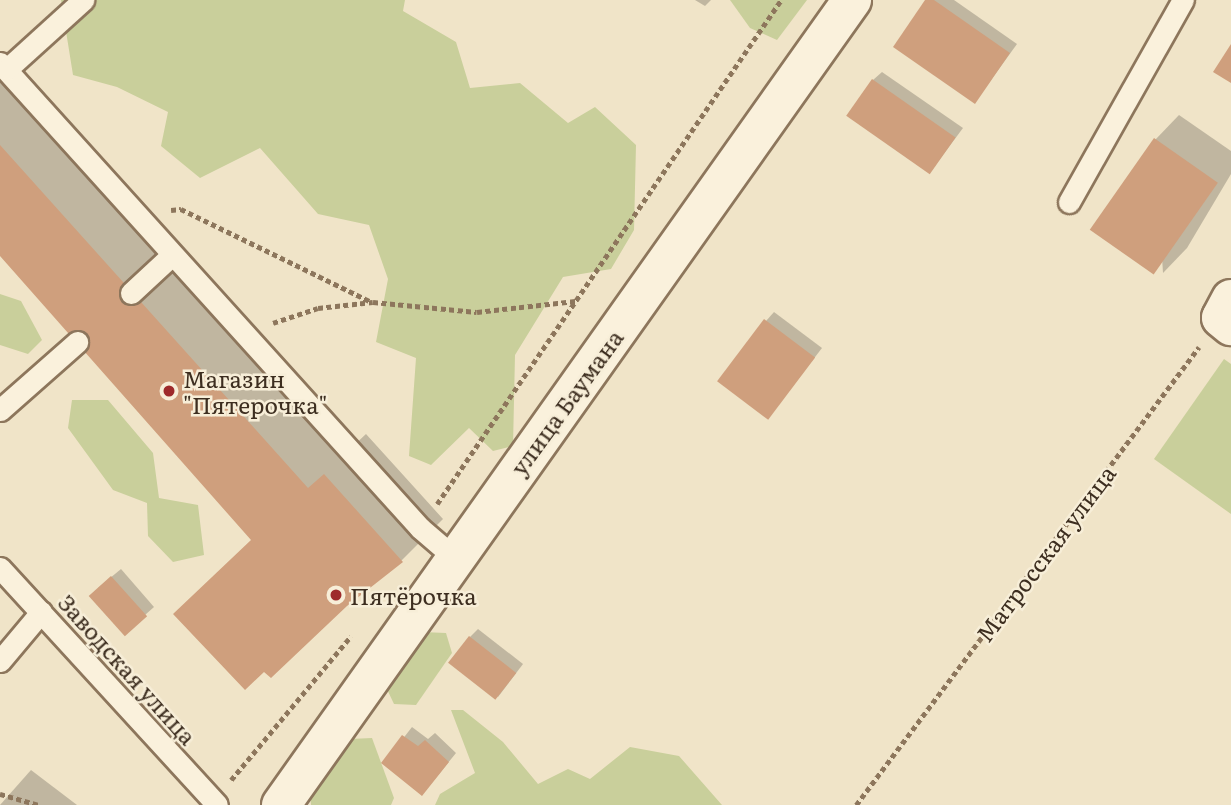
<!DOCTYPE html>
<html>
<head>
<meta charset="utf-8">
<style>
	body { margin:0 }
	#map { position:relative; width:1231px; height:805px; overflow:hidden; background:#f0e4c8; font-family:Literata,serif }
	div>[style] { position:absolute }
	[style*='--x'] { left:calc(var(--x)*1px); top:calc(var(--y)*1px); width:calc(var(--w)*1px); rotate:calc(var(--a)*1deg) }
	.green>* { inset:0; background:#c9cf9b }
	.shadow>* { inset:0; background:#0003 }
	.building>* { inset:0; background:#cf9f7d; transform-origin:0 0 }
	.path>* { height:4.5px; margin-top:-2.25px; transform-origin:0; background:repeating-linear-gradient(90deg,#8d765c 0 5px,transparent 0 8.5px) }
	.roads { filter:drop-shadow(2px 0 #8d765c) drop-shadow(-2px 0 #8d765c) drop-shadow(0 2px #8d765c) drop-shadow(0 -2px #8d765c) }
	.lane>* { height:21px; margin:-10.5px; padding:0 10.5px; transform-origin:10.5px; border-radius:10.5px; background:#faf1dc }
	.street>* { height:38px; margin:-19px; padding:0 19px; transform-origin:19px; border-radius:19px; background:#faf1dc }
	.secondary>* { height:38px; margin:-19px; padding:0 19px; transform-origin:19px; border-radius:19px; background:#faf1dc }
	.dots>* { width:19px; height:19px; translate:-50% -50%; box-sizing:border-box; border:4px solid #f7eed8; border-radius:50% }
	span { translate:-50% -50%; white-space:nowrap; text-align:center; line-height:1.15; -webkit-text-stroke:5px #f7eed8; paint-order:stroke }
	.poi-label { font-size:23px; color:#3d2e20 }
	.left { translate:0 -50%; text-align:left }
	.street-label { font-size:23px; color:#3d2e20 }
</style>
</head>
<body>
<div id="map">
	<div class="green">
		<i style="clip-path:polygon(61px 0,405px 0,403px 11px,456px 42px,470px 88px,520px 83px,568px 123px,595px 107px,636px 145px,634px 230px,611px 269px,563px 277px,515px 355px,513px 446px,493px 451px,469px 428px,431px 465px,409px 456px,416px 358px,376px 342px,388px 279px,369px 225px,318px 214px,260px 148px,200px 178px,161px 146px,168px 112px,117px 87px,73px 75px)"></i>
		<i style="clip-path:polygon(730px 0,807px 0,777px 40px,750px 28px)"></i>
		<i style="clip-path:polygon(0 294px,21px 301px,42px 340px,28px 354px,0 345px)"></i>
		<i style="clip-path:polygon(1224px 359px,1231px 364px,1231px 514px,1154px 459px)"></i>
		<i style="clip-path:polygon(72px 400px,108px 400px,153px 453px,159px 498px,198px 505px,204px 555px,173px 562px,148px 536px,147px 503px,113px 490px,68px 428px)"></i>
		<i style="clip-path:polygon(422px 632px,446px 633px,452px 653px,416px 705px,394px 704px,385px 685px)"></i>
		<i style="clip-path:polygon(451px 710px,463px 710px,503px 742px,538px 784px,568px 769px,590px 779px,630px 747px,679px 756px,722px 805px,435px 805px,440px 794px,475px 773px)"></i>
		<i style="clip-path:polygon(372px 738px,394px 798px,391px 805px,311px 805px,310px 793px,350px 739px)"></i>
	</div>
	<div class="shadow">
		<i style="clip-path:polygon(695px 0,711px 0,705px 6px)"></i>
		<i style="clip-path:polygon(927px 0,954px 0,1017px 44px,975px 102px)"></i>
		<i style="clip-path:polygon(0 62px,350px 449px,366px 434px,443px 519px,402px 560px,346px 604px,253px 539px,0 255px)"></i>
		<i style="clip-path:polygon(882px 72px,963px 128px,931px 171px,873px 80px)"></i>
		<i style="clip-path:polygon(1179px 115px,1231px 151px,1231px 174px,1187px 248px,1163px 273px,1155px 140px)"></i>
		<i style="clip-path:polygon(774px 312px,822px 348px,769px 417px,766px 321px)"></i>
		<i style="clip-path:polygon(121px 569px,154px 607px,145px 615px,98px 588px)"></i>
		<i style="clip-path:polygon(478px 629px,523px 664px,498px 697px,470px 637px)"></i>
		<i style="clip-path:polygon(412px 727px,428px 739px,435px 733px,456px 753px,430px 785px,384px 763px)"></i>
		<i style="clip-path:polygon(31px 770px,77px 805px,0 805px)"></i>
	</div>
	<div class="building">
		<i style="clip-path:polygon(925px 0,934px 0,1010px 53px,975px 104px,893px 47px)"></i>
		<i style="clip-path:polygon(1231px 44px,1231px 83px,1213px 72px)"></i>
		<i style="left:872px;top:79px;width:102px;height:45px;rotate:35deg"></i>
		<i style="left:1154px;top:138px;width:78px;height:112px;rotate:35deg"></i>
		<i style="clip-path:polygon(0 145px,308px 488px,324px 474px,403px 562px,347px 606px,271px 678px,264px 672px,245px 690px,173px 614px,251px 540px,0 256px)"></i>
		<i style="left:764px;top:319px;width:64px;height:78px;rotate:37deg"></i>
		<i style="left:111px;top:576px;width:54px;height:30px;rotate:48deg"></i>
		<i style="left:469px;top:636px;width:60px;height:34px;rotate:38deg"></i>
		<i style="clip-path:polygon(402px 735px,418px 746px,425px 740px,449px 762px,422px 796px,381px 763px)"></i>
	</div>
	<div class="path">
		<i style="--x:171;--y:210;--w:10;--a:-6"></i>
		<i style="--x:181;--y:209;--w:212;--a:26"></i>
		<i style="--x:273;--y:323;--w:47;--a:-18.4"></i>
		<i style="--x:318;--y:308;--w:55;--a:-6.2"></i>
		<i style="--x:373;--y:302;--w:104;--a:5.5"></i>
		<i style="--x:477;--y:312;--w:99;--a:-6.4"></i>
		<i style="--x:437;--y:504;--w:610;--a:-55.68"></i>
		<i style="--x:231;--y:780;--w:187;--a:-50.2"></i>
		<i style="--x:0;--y:794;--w:41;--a:15.8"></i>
		<i style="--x:856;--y:805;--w:572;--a:-53.17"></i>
	</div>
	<div class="roads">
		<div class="lane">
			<i style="--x:0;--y:63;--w:627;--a:47.91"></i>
			<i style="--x:420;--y:528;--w:46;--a:40.6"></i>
			<i style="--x:7;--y:69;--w:103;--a:-42.2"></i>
			<i style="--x:1069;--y:202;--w:232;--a:-60.6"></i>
			<i style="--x:131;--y:293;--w:54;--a:-42.8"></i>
			<i style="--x:0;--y:410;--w:103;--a:-41.4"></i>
			<i style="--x:0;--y:568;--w:321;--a:47.5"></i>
			<i style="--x:0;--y:661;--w:64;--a:-50.1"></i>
		</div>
		<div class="street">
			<i style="--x:1231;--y:299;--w:21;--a:118"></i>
			<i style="--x:1221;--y:318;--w:13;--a:39"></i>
		</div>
		<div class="secondary">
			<i style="--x:281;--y:805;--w:987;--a:-54.65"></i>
		</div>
	</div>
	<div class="dots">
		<i style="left:169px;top:391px;background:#9e2a2b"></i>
		<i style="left:336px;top:595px;background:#9e2a2b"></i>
	</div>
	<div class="poi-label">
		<span class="left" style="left:183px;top:391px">Магазин<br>"Пятерочка"</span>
		<span class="left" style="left:350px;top:595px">Пятёрочка</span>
	</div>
	<div class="street-label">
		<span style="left:566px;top:402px;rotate:-54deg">улица Баумана</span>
		<span style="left:1045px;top:553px;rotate:-53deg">Матросская улица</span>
		<span style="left:128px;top:669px;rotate:48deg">Заводская улица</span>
	</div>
</div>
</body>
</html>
